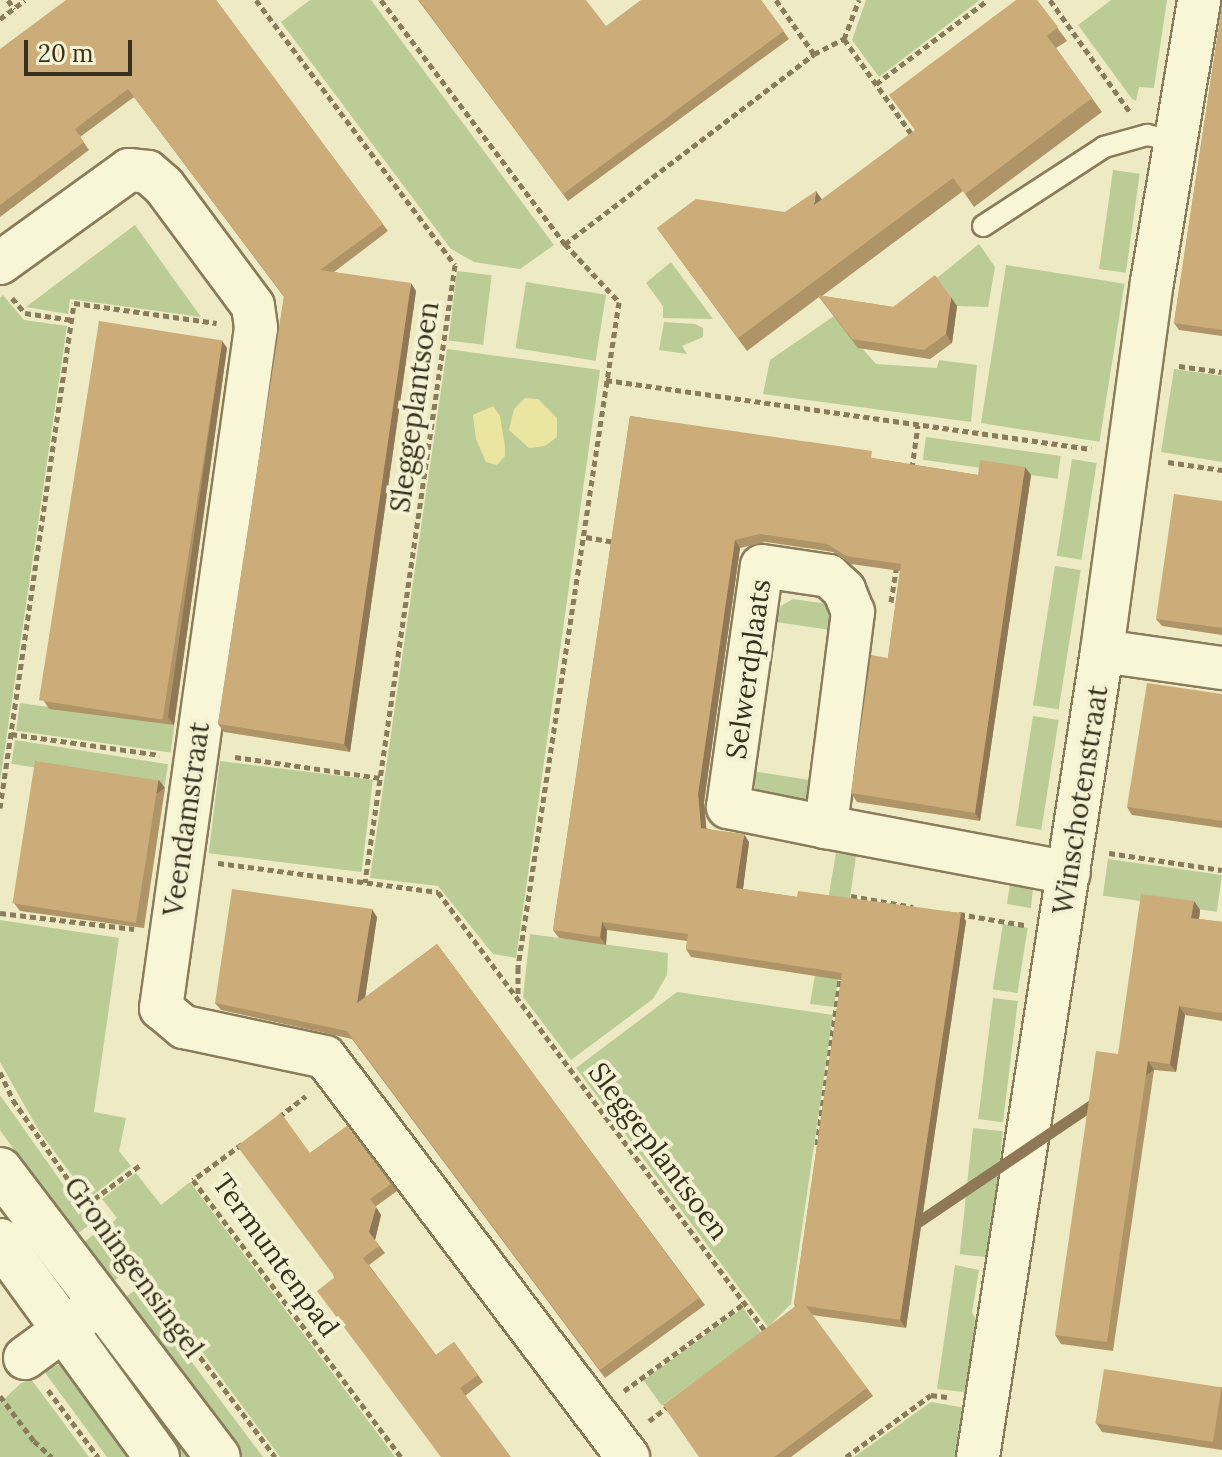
<!DOCTYPE html>
<html>
<head>
<meta charset="utf-8">
<style>
	body { margin:0 }
	#map { position:relative; width:1222px; height:1457px; overflow:hidden; background:#eeeac4; font-family:Lora,serif }
	div>[style] { position:absolute }
	[style*='--x'] { left:calc(var(--x)*1px); top:calc(var(--y)*1px); width:calc(var(--w)*1px); rotate:calc(var(--a)*1deg) }
	.green>* { inset:0; background:#bccc97; transform-origin:0 0 }
	.sand>* { inset:0; background:#eae5a1 }
	.path>* { height:5px; margin-top:-2.5px; transform-origin:0; background:repeating-linear-gradient(90deg,#887c5a 0 6px,transparent 0 10px) }
	.roads { filter:drop-shadow(2px 0 #887c5a) drop-shadow(-2px 0 #887c5a) drop-shadow(0 2px #887c5a) drop-shadow(0 -2px #887c5a) }
	.lane>* { height:20px; margin:-10px; padding:0 10px; transform-origin:10px; border-radius:10px; background:#f9f5d7 }
	.street>* { height:42px; margin:-21px; padding:0 21px; transform-origin:21px; border-radius:21px; background:#f9f5d7 }
	.secondary>* { height:44px; margin:-22px; padding:0 22px; transform-origin:22px; border-radius:22px; background:#f9f5d7 }
	.wall>* { inset:0; background:#af9468 }
	.shaded-wall>* { inset:0; background:#8f7855; transform-origin:0 0 }
	.building>* { inset:0; background:#ccac79; transform-origin:0 0 }
	span { translate:-50% -50%; white-space:nowrap; text-align:center; line-height:1.15; -webkit-text-stroke:8px #f5f2d3; paint-order:stroke }
	.street-label { font-size:28px; color:#38301e }
	.scale { position:absolute; left:24px; top:40px; width:108px; height:36px; box-sizing:border-box; border:4px solid #38301e; border-top:0; padding-left:10px; font-size:24px; line-height:28px; white-space:nowrap; color:#38301e; -webkit-text-stroke:6px #f5f2d3; paint-order:stroke }
</style>
</head>
<body>
<div id="map">
	<div class="green">
		<i style="clip-path:polygon(310px 0,371px 0,554px 245px,520px 269px,474px 262px,451px 249px,281px 22px)"></i>
		<i style="clip-path:polygon(866px 0,980px 0,879px 77px,852px 40px)"></i>
		<i style="clip-path:polygon(1111px 0,1167px 0,1154px 88px,1139px 87px,1136px 101px,1132px 99px,1078px 25px)"></i>
		<i style="left:1113px;top:170px;width:27px;height:100px;rotate:8deg"></i>
		<i style="clip-path:polygon(135px 225px,201px 317px,70px 299px,68px 314px,26px 307px)"></i>
		<i style="clip-path:polygon(979px 244px,995px 267px,988px 307px,957px 306px,937px 278px)"></i>
		<i style="clip-path:polygon(671px 262px,713px 319px,663px 318px,663px 306px,646px 283px)"></i>
		<i style="left:1006px;top:265px;width:120px;height:160px;rotate:9deg"></i>
		<i style="left:457px;top:271px;width:35px;height:70px;rotate:7deg"></i>
		<i style="left:526px;top:282px;width:81px;height:67px;rotate:9deg"></i>
		<i style="clip-path:polygon(3px 295px,24px 320px,67px 326px,0 781px,0 298px)"></i>
		<i style="clip-path:polygon(834px 316px,876px 364px,937px 368px,939px 360px,977px 365px,971px 422px,763px 394px,770px 360px)"></i>
		<i style="clip-path:polygon(664px 322px,695px 324px,703px 328px,703px 337px,682px 346px,687px 354px,659px 350px)"></i>
		<i style="clip-path:polygon(447px 349px,600px 370px,516px 958px,493px 954px,438px 886px,370px 878px)"></i>
		<i style="clip-path:polygon(1174px 369px,1222px 376px,1222px 462px,1161px 452px)"></i>
		<i style="left:926px;top:437px;width:136px;height:23px;rotate:8deg"></i>
		<i style="left:1072px;top:459px;width:25px;height:98px;rotate:9deg"></i>
		<i style="left:1055px;top:566px;width:26px;height:141px;rotate:9deg"></i>
		<i style="clip-path:polygon(793px 599px,827px 604px,834px 611px,837px 631px,776px 622px,781px 606px)"></i>
		<i style="left:20px;top:703px;width:156px;height:28px;rotate:8deg"></i>
		<i style="left:1033px;top:716px;width:26px;height:111px;rotate:9deg"></i>
		<i style="left:15px;top:740px;width:155px;height:24px;rotate:9deg"></i>
		<i style="left:220px;top:761px;width:154px;height:93px;rotate:7deg"></i>
		<i style="clip-path:polygon(752px 771px,815px 781px,809px 798px,803px 802px,756px 791px)"></i>
		<i style="clip-path:polygon(836px 853px,856px 856px,834px 1007px,810px 1004px)"></i>
		<i style="left:1108px;top:859px;width:115px;height:37px;rotate:8deg"></i>
		<i style="clip-path:polygon(1012px 870px,1034px 877px,1031px 908px,1007px 904px)"></i>
		<i style="clip-path:polygon(0 920px,119px 938px,94px 1112px,126px 1118px,119px 1151px,131px 1166px,89px 1198px,39px 1131px,0 1062px)"></i>
		<i style="left:1003px;top:924px;width:25px;height:66px;rotate:9deg"></i>
		<i style="clip-path:polygon(530px 934px,668px 953px,667px 975px,653px 999px,571px 1060px,523px 997px)"></i>
		<i style="clip-path:polygon(677px 992px,833px 1015px,791px 1304px,768px 1327px,576px 1068px)"></i>
		<i style="left:993px;top:998px;width:25px;height:122px;rotate:7deg"></i>
		<i style="clip-path:polygon(0 1095px,91px 1224px,66px 1242px,53px 1204px,0 1130px)"></i>
		<i style="left:973px;top:1128px;width:30px;height:127px;rotate:6deg"></i>
		<i style="clip-path:polygon(136px 1173px,161px 1205px,190px 1182px,395px 1457px,280px 1457px,109px 1226px,117px 1218px,102px 1199px)"></i>
		<i style="left:97px;top:1232px;width:49px;height:31px;rotate:52deg"></i>
		<i style="clip-path:polygon(955px 1265px,979px 1270px,972px 1313px,983px 1328px,973px 1393px,937px 1389px)"></i>
		<i style="clip-path:polygon(137px 1289px,263px 1457px,240px 1457px,153px 1338px,113px 1306px)"></i>
		<i style="left:743px;top:1308px;width:31px;height:123px;rotate:54deg"></i>
		<i style="clip-path:polygon(99px 1333px,201px 1457px,173px 1457px,94px 1335px)"></i>
		<i style="clip-path:polygon(73px 1362px,133px 1457px,107px 1457px,46px 1374px,45px 1368px)"></i>
		<i style="clip-path:polygon(31px 1379px,89px 1457px,0 1457px,0 1403px,21px 1383px)"></i>
		<i style="clip-path:polygon(931px 1402px,972px 1409px,958px 1457px,854px 1457px)"></i>
	</div>
	<div class="sand">
		<i style="clip-path:polygon(525px 398px,538px 399px,557px 418px,557px 437px,545px 446px,529px 448px,509px 430px,514px 409px)"></i>
		<i style="clip-path:polygon(493px 406px,500px 416px,505px 447px,505px 456px,497px 465px,486px 462px,476px 439px,473px 415px)"></i>
	</div>
	<div class="path">
		<i style="--x:8;--y:0;--w:11;--a:56"></i>
		<i style="--x:256;--y:0;--w:331;--a:53.1"></i>
		<i style="--x:455;--y:265;--w:624;--a:98.3"></i>
		<i style="--x:381;--y:0;--w:306;--a:53"></i>
		<i style="--x:565;--y:244;--w:79;--a:47"></i>
		<i style="--x:619;--y:302;--w:673;--a:98.64"></i>
		<i style="--x:518;--y:967;--w:27;--a:90"></i>
		<i style="--x:776;--y:0;--w:66;--a:54.9"></i>
		<i style="--x:1050;--y:0;--w:138;--a:54.5"></i>
		<i style="--x:0;--y:19;--w:31;--a:-37"></i>
		<i style="--x:844;--y:39;--w:119;--a:54.6"></i>
		<i style="--x:876;--y:84;--w:140;--a:-36.9"></i>
		<i style="--x:565;--y:244;--w:313;--a:-37.3"></i>
		<i style="--x:814;--y:54;--w:34;--a:-27"></i>
		<i style="--x:844;--y:39;--w:42;--a:-69"></i>
		<i style="--x:12;--y:298;--w:20;--a:49"></i>
		<i style="--x:25;--y:313;--w:48;--a:8.5"></i>
		<i style="--x:1179;--y:366;--w:43;--a:7.9"></i>
		<i style="--x:606;--y:380;--w:490;--a:8.1"></i>
		<i style="--x:1168;--y:462;--w:55;--a:8.4"></i>
		<i style="--x:912;--y:468;--w:43;--a:-82.1"></i>
		<i style="--x:586;--y:537;--w:29;--a:10"></i>
		<i style="--x:891;--y:602;--w:37;--a:-81"></i>
		<i style="--x:11;--y:734;--w:150;--a:8"></i>
		<i style="--x:235;--y:757;--w:148;--a:8.2"></i>
		<i style="--x:0;--y:808;--w:510;--a:-81.66"></i>
		<i style="--x:74;--y:303;--w:144;--a:8"></i>
		<i style="--x:1109;--y:853;--w:114;--a:8.6"></i>
		<i style="--x:218;--y:863;--w:222;--a:7.5"></i>
		<i style="--x:438;--y:892;--w:549;--a:53.3"></i>
		<i style="--x:851;--y:904;--w:8;--a:-90"></i>
		<i style="--x:851;--y:896;--w:63;--a:10.1"></i>
		<i style="--x:0;--y:913;--w:135;--a:6.8"></i>
		<i style="--x:959;--y:914;--w:66;--a:9.6"></i>
		<i style="--x:0;--y:1072;--w:31;--a:65"></i>
		<i style="--x:13;--y:1100;--w:128;--a:55.2"></i>
		<i style="--x:86;--y:1205;--w:315;--a:53.1"></i>
		<i style="--x:279;--y:1117;--w:34;--a:-38"></i>
		<i style="--x:242;--y:1144;--w:61;--a:143.7"></i>
		<i style="--x:193;--y:1180;--w:346;--a:53.1"></i>
		<i style="--x:817;--y:1145;--w:174;--a:-82.1"></i>
		<i style="--x:86;--y:1205;--w:67;--a:-36.5"></i>
		<i style="--x:48;--y:1390;--w:84;--a:53.3"></i>
		<i style="--x:624;--y:1391;--w:151;--a:-36.1"></i>
		<i style="--x:0;--y:1396;--w:56;--a:52.9"></i>
		<i style="--x:34;--y:1441;--w:24;--a:42"></i>
		<i style="--x:649;--y:1421;--w:26;--a:-37"></i>
		<i style="--x:846;--y:1457;--w:105;--a:-36.1"></i>
		<i style="--x:931;--y:1395;--w:16;--a:7"></i>
	</div>
	<div class="roads">
		<div class="lane">
			<i style="--x:983;--y:226;--w:145;--a:-33.1"></i>
			<i style="--x:1104;--y:147;--w:45;--a:-15.6"></i>
			<i style="--x:1147;--y:135;--w:29;--a:12"></i>
		</div>
		<div class="street">
			<i style="--x:0;--y:263;--w:159;--a:-35.8"></i>
			<i style="--x:129;--y:170;--w:19;--a:6"></i>
			<i style="--x:148;--y:172;--w:21;--a:41"></i>
			<i style="--x:164;--y:186;--w:149;--a:53.4"></i>
			<i style="--x:253;--y:306;--w:22;--a:82"></i>
			<i style="--x:256;--y:328;--w:687;--a:97.95"></i>
			<i style="--x:161;--y:1008;--w:30;--a:40"></i>
			<i style="--x:184;--y:1027;--w:144;--a:12"></i>
			<i style="--x:325;--y:1057;--w:502;--a:52.86"></i>
			<i style="--x:1102;--y:651;--w:121;--a:8.1"></i>
			<i style="--x:826;--y:827;--w:100;--a:-168.5"></i>
			<i style="--x:728;--y:807;--w:243;--a:-82"></i>
			<i style="--x:762;--y:566;--w:68;--a:8.5"></i>
			<i style="--x:829;--y:576;--w:21;--a:43"></i>
			<i style="--x:844;--y:590;--w:24;--a:68"></i>
			<i style="--x:853;--y:612;--w:217;--a:97.2"></i>
			<i style="--x:826;--y:827;--w:247;--a:10.7"></i>
			<i style="--x:25;--y:1358;--w:83;--a:-36.2"></i>
			<i style="--x:978;--y:1457;--w:815;--a:-81.25"></i>
			<i style="--x:1102;--y:651;--w:372;--a:-82.3"></i>
			<i style="--x:1152;--y:282;--w:286;--a:-80.5"></i>
		</div>
		<div class="secondary">
			<i style="--x:0;--y:1170;--w:360;--a:52.8"></i>
			<i style="--x:0;--y:1241;--w:267;--a:54"></i>
		</div>
	</div>
	<div class="wall">
		<i style="clip-path:polygon(216px 0,388px 231px,334px 272px,416px 291px,350px 752px,224px 732px,218px 724px,284px 297px,134px 97px,80px 137px,89px 150px,0 217px,0 49px)"></i>
		<i style="clip-path:polygon(418px 0,606px 26px,761px 0,789px 39px,568px 201px)"></i>
		<i style="clip-path:polygon(1037px 0,1067px 41px,1056px 48px,1102px 112px,974px 207px,963px 191px,822px 296px,893px 307px,957px 306px,952px 343px,930px 359px,858px 348px,819px 297px,747px 351px,657px 228px,785px 212px,822px 200px,915px 131px)"></i>
		<i style="clip-path:polygon(1222px 6px,1222px 336px,1179px 330px,1174px 323px)"></i>
		<i style="clip-path:polygon(222px 341px,227px 348px,174px 725px,49px 709px,44px 701px)"></i>
		<i style="clip-path:polygon(630px 416px,878px 459px,978px 475px,1031px 475px,980px 821px,857px 802px,851px 793px,888px 658px,900px 571px,851px 564px,833px 552px,766px 542px,740px 548px,704px 802px,706px 828px,749px 842px,743px 889px,797px 897px,961px 913px,966px 921px,906px 1328px,812px 1315px,873px 1396px,791px 1457px,699px 1457px,795px 1306px,794px 1304px,841px 980px,691px 957px,686px 949px,687px 941px,607px 930px,606px 945px,559px 938px,553px 930px)"></i>
		<i style="clip-path:polygon(1222px 501px,1222px 635px,1162px 626px,1156px 619px)"></i>
		<i style="clip-path:polygon(1222px 694px,1222px 828px,1132px 815px,1127px 807px)"></i>
		<i style="clip-path:polygon(165px 788px,144px 928px,20px 911px,14px 903px)"></i>
		<i style="clip-path:polygon(1194px 901px,1200px 910px,1199px 919px,1222px 922px,1222px 1021px,1185px 1015px,1176px 1072px,1154px 1070px,1113px 1351px,1061px 1344px,1055px 1335px)"></i>
		<i style="clip-path:polygon(377px 917px,365px 998px,437px 944px,705px 1305px,605px 1378px,352px 1039px,221px 1010px,215px 1003px)"></i>
		<i style="clip-path:polygon(347px 1126px,397px 1191px,375px 1207px,381px 1215px,375px 1240px,385px 1253px,369px 1265px,436px 1355px,454px 1342px,483px 1382px,465px 1396px,334px 1278px,310px 1153px)"></i>
		<i style="clip-path:polygon(1222px 1387px,1222px 1450px,1102px 1432px,1096px 1423px)"></i>
	</div>
	<div class="shaded-wall">
		<i style="clip-path:polygon(816px 191px,825px 204px,814px 205px)"></i>
		<i style="clip-path:polygon(411px 283px,416px 291px,350px 752px,344px 744px)"></i>
		<i style="clip-path:polygon(951px 297px,957px 306px,952px 343px,946px 334px)"></i>
		<i style="clip-path:polygon(222px 341px,227px 348px,174px 725px,168px 717px)"></i>
		<i style="clip-path:polygon(1025px 467px,1031px 475px,980px 821px,975px 813px)"></i>
		<i style="clip-path:polygon(735px 540px,740px 548px,704px 802px,707px 836px,701px 828px,698px 794px)"></i>
		<i style="left:159px;top:780px;width:10px;height:142px;rotate:53deg"></i>
		<i style="clip-path:polygon(744px 834px,749px 842px,742px 896px,736px 888px)"></i>
		<i style="clip-path:polygon(1194px 901px,1200px 910px,1198px 926px,1191px 918px)"></i>
		<i style="clip-path:polygon(372px 909px,377px 917px,363px 1011px,357px 1003px)"></i>
		<i style="clip-path:polygon(961px 913px,966px 921px,906px 1328px,900px 1320px)"></i>
		<i style="clip-path:polygon(602px 922px,607px 930px,606px 945px,600px 937px)"></i>
		<i style="clip-path:polygon(1179px 1006px,1185px 1015px,1176px 1072px,1170px 1064px)"></i>
		<i style="left:1148px;top:1061px;width:11px;height:284px;rotate:56deg"></i>
		<i style="clip-path:polygon(376px 1207px,381px 1215px,375px 1240px,369px 1232px)"></i>
	</div>
	<div class="building">
		<i style="clip-path:polygon(66px 0,216px 0,383px 224px,320px 270px,411px 283px,344px 744px,218px 724px,284px 296px,128px 89px,75px 129px,84px 142px,0 205px,0 49px)"></i>
		<i style="clip-path:polygon(419px 0,586px 0,606px 26px,641px 0,761px 0,784px 31px,563px 194px)"></i>
		<i style="clip-path:polygon(1016px 0,1037px 0,1058px 27px,1047px 36px,1092px 98px,965px 194px,953px 178px,738px 338px,657px 228px,696px 199px,785px 212px,816px 191px,814px 205px,915px 130px,889px 95px)"></i>
		<i style="clip-path:polygon(1222px 6px,1222px 330px,1174px 323px)"></i>
		<i style="clip-path:polygon(935px 275px,951px 297px,946px 334px,924px 350px,852px 339px,818px 295px,893px 307px)"></i>
		<i style="left:99px;top:321px;width:125px;height:384px;rotate:9deg"></i>
		<i style="clip-path:polygon(630px 416px,872px 451px,871px 458px,978px 475px,980px 460px,1025px 467px,975px 813px,851px 793px,871px 655px,888px 658px,901px 564px,846px 556px,827px 544px,760px 534px,735px 540px,698px 794px,701px 828px,744px 834px,736px 888px,797px 897px,798px 891px,961px 913px,900px 1320px,806px 1306px,867px 1388px,774px 1457px,699px 1457px,663px 1405px,797px 1305px,794px 1304px,842px 973px,686px 949px,688px 934px,602px 922px,600px 937px,553px 930px)"></i>
		<i style="clip-path:polygon(1174px 494px,1222px 501px,1222px 628px,1156px 619px)"></i>
		<i style="clip-path:polygon(1147px 683px,1222px 694px,1222px 821px,1127px 807px)"></i>
		<i style="left:35px;top:761px;width:125px;height:144px;rotate:9deg"></i>
		<i style="clip-path:polygon(232px 889px,372px 909px,357px 1003px,437px 944px,699px 1298px,600px 1370px,347px 1031px,215px 1003px)"></i>
		<i style="clip-path:polygon(1141px 894px,1194px 901px,1191px 918px,1222px 922px,1222px 1013px,1179px 1006px,1170px 1064px,1148px 1061px,1107px 1342px,1055px 1335px,1096px 1051px,1118px 1054px)"></i>
		<i style="clip-path:polygon(281px 1113px,310px 1153px,347px 1126px,391px 1184px,370px 1199px,376px 1207px,369px 1232px,379px 1246px,363px 1258px,436px 1355px,454px 1342px,478px 1375px,460px 1388px,511px 1457px,441px 1457px,317px 1291px,335px 1277px,237px 1146px)"></i>
		<i style="left:1104px;top:1369px;width:119px;height:55px;rotate:9deg"></i>
	</div>
	<div class="street-label">
		<span style="left:414px;top:407px;rotate:-82deg">Sleggeplantsoen</span>
		<span style="left:748px;top:669px;rotate:-82deg">Selwerdplaats</span>
		<span style="left:1080px;top:800px;rotate:-81deg">Winschotenstraat</span>
		<span style="left:186px;top:819px;rotate:-82deg">Veendamstraat</span>
		<span style="left:659px;top:1151px;rotate:53deg">Sleggeplantsoen</span>
		<span style="left:276px;top:1255px;rotate:54deg">Termuntenpad</span>
		<span style="left:134px;top:1267px;rotate:54deg">Groningensingel</span>
	</div>
	<div class="scale">20 m</div>
</div>
</body>
</html>
